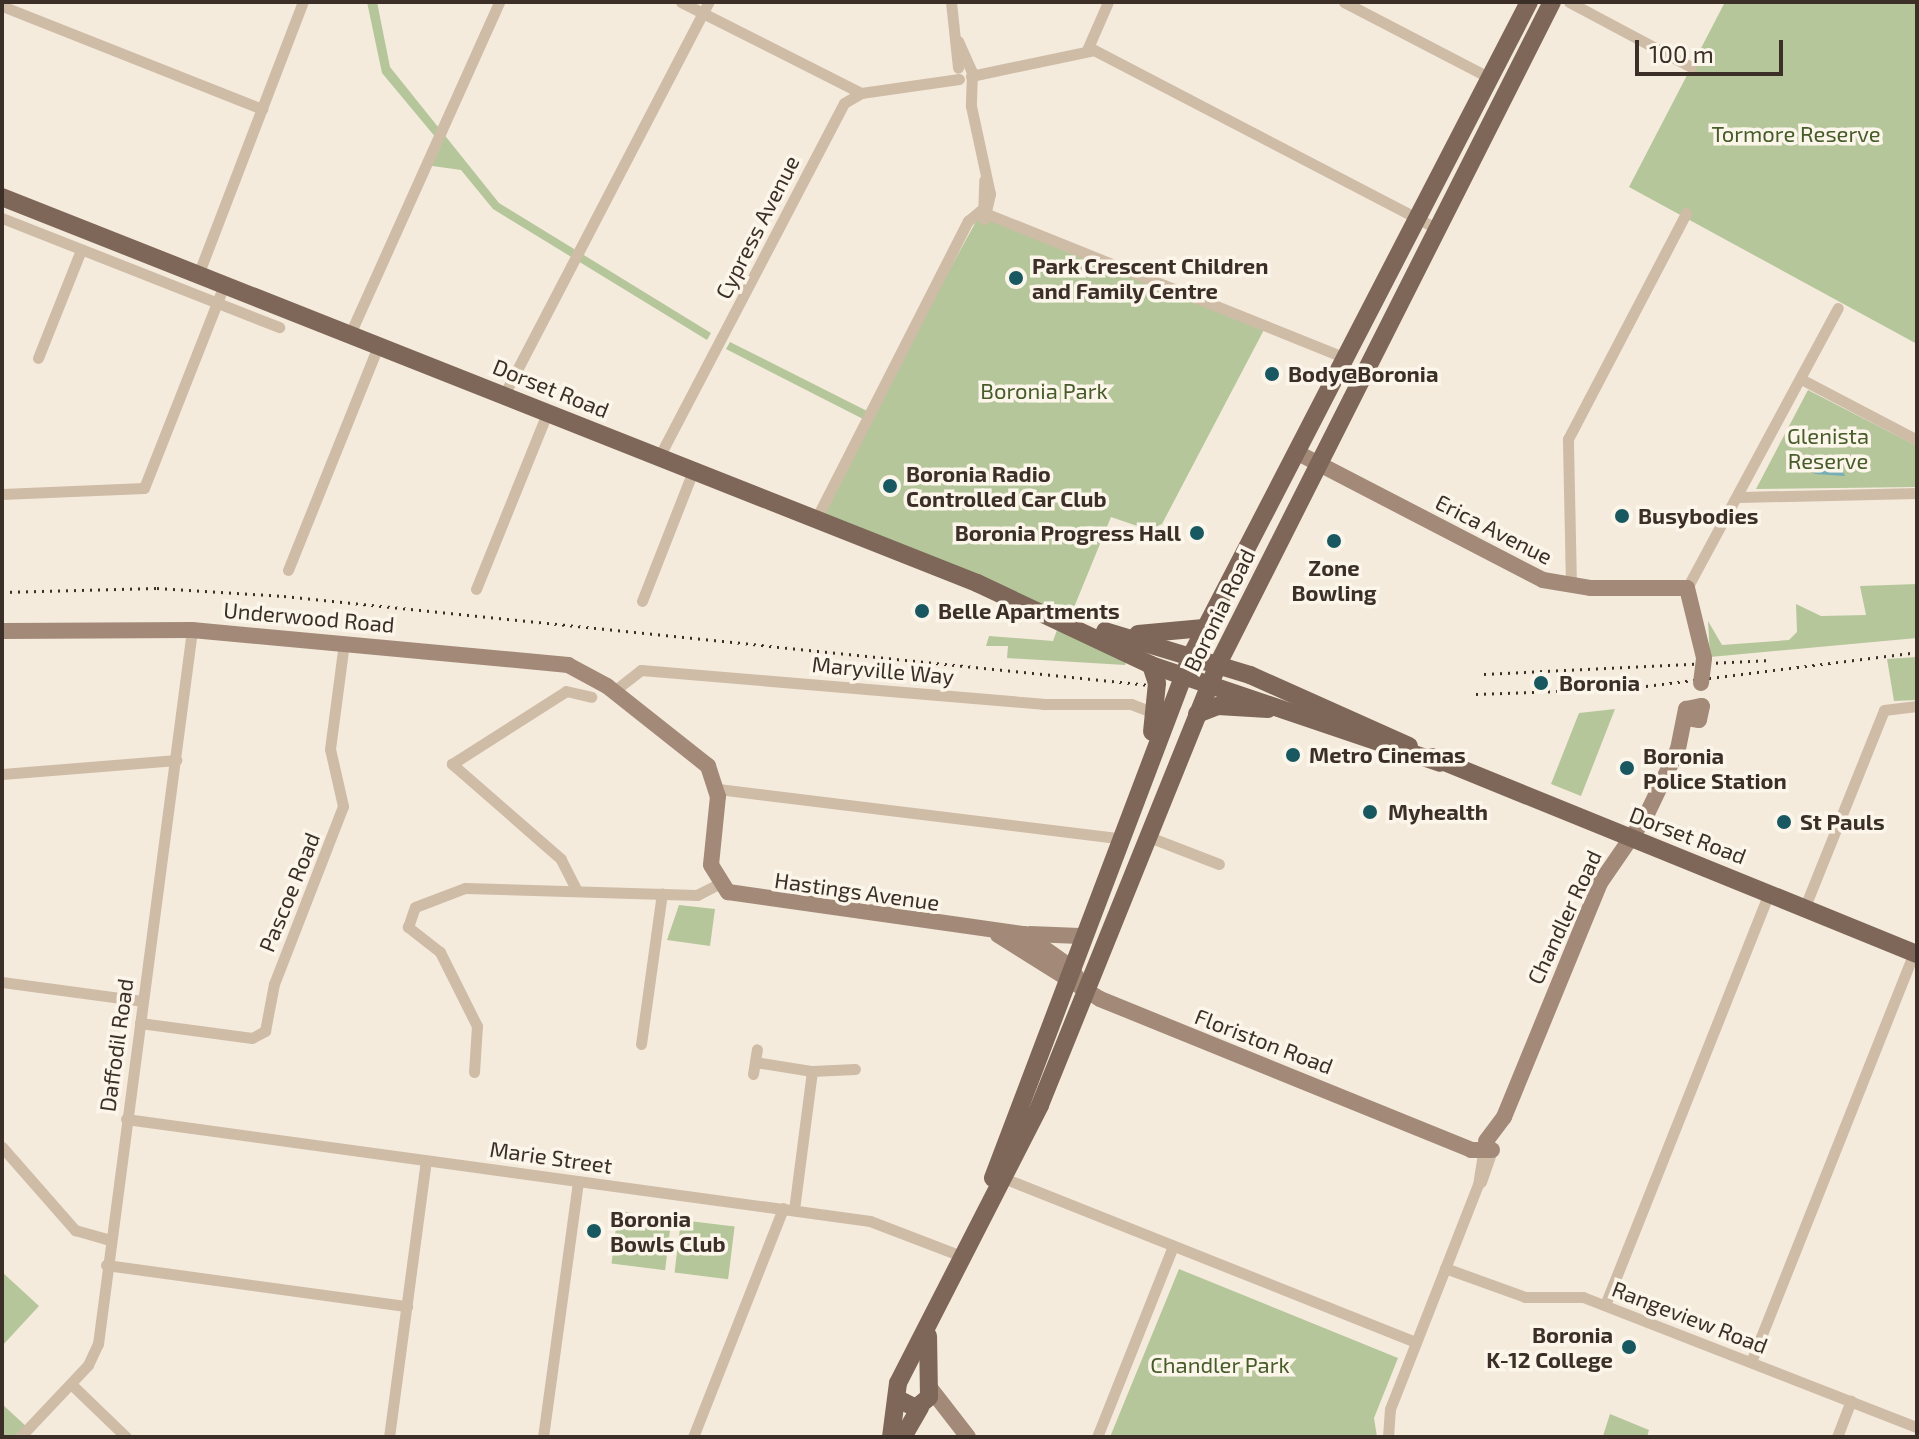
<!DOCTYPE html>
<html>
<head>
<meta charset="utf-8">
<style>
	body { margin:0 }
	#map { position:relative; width:1919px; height:1439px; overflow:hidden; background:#f5ebdd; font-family:"Exo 2",sans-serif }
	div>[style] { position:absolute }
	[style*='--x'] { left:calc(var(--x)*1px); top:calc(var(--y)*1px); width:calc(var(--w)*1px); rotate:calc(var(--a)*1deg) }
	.green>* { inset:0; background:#b5c69b; transform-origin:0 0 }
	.water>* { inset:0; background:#78afb6 }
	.street>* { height:11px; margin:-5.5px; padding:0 5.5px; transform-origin:5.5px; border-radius:5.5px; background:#cfbca7 }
	.secondary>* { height:16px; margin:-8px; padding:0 8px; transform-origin:8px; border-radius:8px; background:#a38a78 }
	.primary>* { height:18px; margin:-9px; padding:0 9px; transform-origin:9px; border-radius:9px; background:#7e6758 }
	.rail>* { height:3px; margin-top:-1.5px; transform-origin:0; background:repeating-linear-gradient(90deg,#3b2f28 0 2px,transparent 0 8px) }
	.secondary-bridge>* { height:16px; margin:-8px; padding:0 8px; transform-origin:8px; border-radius:8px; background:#a38a78 }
	.dots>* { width:22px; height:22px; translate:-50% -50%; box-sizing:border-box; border:4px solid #fcf5ea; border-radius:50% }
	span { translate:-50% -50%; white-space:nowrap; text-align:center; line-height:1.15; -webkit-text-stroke:7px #fcf5ea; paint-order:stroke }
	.park-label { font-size:22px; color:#465c29 }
	.street-label { font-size:22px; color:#3b2f28 }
	.poi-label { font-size:22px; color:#3b2f28; font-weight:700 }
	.left { translate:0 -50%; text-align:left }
	.right { translate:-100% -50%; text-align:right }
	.frame { position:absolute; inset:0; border:4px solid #3b2f28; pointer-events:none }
	.scale { position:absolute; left:1635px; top:40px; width:148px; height:36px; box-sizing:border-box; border:4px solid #3b2f28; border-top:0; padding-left:10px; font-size:24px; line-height:28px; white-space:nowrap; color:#3b2f28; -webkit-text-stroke:6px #fcf5ea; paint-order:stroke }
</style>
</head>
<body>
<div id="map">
	<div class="green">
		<i style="clip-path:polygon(367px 2px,377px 2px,390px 67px,499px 203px,711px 333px,707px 340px,493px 209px,461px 170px,425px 165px,437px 139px,382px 73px)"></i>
		<i style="clip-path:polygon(1725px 2px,1917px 2px,1917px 344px,1629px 187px)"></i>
		<i style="clip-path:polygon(979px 216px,1266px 326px,1162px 524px,1149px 530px,1111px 517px,1068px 622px,1129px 656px,1125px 665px,1007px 658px,1008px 646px,986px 646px,989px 636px,1053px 641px,1061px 619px,816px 519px,867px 421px,726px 349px,730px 342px,871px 413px)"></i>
		<i style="clip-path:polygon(1808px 390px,1917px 446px,1917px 487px,1756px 489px)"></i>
		<i style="clip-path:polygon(1917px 584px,1917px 638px,1710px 657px,1708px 621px,1722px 645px,1789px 640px,1797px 632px,1796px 604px,1821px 616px,1866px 615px,1860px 586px)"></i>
		<i style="clip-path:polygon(1917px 657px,1917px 700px,1894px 701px,1887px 659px)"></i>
		<i style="clip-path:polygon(1615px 709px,1581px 796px,1551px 784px,1579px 713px)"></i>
		<i style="clip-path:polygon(679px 905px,715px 909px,710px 946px,667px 940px)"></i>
		<i style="left:618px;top:1211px;width:54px;height:53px;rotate:7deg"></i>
		<i style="left:681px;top:1220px;width:54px;height:53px;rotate:7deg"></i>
		<i style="clip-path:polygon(1179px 1269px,1398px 1358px,1374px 1418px,1377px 1437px,1110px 1437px)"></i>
		<i style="clip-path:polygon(2px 1272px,39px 1306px,2px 1346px)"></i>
		<i style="clip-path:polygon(2px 1404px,28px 1428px,20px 1437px,2px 1437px)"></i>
		<i style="clip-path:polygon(1610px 1414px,1649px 1430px,1647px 1437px,1603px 1436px)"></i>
	</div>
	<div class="water">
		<i style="clip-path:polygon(1817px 460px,1838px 460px,1845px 476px,1814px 474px)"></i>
	</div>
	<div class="street">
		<i style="--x:681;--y:2;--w:202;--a:26.8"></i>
		<i style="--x:951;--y:2;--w:66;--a:83.9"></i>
		<i style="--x:1344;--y:2;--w:165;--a:27.5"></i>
		<i style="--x:1569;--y:2;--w:138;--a:28"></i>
		<i style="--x:2;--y:6;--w:280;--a:21.6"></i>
		<i style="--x:958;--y:41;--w:34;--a:66"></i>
		<i style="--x:972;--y:72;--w:34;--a:92"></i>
		<i style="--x:971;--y:106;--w:90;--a:77.8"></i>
		<i style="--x:990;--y:194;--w:26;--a:103"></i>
		<i style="--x:1087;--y:50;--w:52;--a:-66.4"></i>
		<i style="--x:971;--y:76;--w:126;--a:-11.9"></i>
		<i style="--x:1094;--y:50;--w:390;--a:27.5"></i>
		<i style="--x:983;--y:217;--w:37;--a:-88"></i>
		<i style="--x:2;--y:218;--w:298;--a:21.5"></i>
		<i style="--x:198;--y:275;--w:292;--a:-69"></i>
		<i style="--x:350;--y:334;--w:364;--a:-65.8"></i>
		<i style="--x:38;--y:358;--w:116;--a:-68.3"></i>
		<i style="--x:1801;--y:379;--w:131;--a:27.7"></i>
		<i style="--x:504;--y:395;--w:443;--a:-62.5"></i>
		<i style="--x:659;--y:457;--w:399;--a:-62.4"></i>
		<i style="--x:844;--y:103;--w:20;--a:-30"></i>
		<i style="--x:861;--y:93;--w:99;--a:-8.1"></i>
		<i style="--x:2;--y:494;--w:142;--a:-2.4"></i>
		<i style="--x:144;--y:488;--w:218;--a:-68.5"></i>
		<i style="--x:1740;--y:497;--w:177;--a:-1.3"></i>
		<i style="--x:816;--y:519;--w:335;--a:-63"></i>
		<i style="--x:968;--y:221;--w:16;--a:-40"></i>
		<i style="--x:980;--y:211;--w:393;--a:21.9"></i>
		<i style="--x:288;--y:570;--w:241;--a:-68.1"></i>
		<i style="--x:1571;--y:586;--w:147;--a:-91.2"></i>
		<i style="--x:1568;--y:439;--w:255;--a:-62.4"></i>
		<i style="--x:1687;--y:588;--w:318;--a:-61.7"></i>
		<i style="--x:476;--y:589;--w:190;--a:-68"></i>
		<i style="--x:642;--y:601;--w:140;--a:-68.6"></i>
		<i style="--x:614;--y:691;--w:34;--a:-38"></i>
		<i style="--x:641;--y:670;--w:403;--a:4.8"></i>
		<i style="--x:1043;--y:704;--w:88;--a:0"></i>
		<i style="--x:1131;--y:704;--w:26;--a:21"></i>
		<i style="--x:2;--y:774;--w:175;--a:-4.6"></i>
		<i style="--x:718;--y:789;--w:402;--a:7"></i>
		<i style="--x:1149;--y:837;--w:75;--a:21.1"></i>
		<i style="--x:576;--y:889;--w:34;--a:-117"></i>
		<i style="--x:561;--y:859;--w:145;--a:-138.9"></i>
		<i style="--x:452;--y:764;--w:135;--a:-32.6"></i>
		<i style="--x:566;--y:691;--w:26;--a:13"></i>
		<i style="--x:1804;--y:909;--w:214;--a:-68.1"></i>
		<i style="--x:1884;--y:710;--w:33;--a:-7"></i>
		<i style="--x:2;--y:982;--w:141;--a:7.7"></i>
		<i style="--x:140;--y:1023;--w:113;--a:7.6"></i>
		<i style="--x:252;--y:1038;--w:15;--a:-28"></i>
		<i style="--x:265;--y:1031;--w:48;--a:-79.2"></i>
		<i style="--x:274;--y:984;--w:191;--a:-68.8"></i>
		<i style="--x:343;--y:806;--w:58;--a:-102.8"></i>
		<i style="--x:330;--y:749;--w:108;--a:-82.5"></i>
		<i style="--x:641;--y:1044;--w:152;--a:-82.1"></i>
		<i style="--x:755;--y:1062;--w:58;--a:9"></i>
		<i style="--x:812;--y:1071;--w:140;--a:97.4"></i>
		<i style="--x:812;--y:1071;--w:43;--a:-2.7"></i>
		<i style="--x:474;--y:1072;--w:46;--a:-86.3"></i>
		<i style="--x:477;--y:1026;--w:83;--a:-116.6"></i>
		<i style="--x:440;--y:952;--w:41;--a:-142"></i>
		<i style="--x:408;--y:927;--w:21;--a:-71"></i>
		<i style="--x:415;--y:907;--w:53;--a:-20.8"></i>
		<i style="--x:465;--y:888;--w:232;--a:1.7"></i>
		<i style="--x:697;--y:895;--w:25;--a:-27"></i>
		<i style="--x:753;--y:1074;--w:25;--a:-81"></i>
		<i style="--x:126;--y:1119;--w:751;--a:7.81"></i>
		<i style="--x:870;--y:1221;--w:101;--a:21"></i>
		<i style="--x:2;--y:1147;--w:111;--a:48.7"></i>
		<i style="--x:75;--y:1230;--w:35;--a:16"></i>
		<i style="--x:1006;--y:1179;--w:439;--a:21.7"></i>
		<i style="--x:1481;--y:1182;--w:34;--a:-71"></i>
		<i style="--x:106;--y:1265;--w:304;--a:7.8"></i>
		<i style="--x:1445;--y:1268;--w:85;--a:19.9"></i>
		<i style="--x:1525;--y:1297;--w:58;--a:0"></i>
		<i style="--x:1583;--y:1297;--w:358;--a:21.3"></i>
		<i style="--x:1605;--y:1305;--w:443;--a:-68.3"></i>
		<i style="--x:1751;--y:1362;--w:440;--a:-68.3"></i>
		<i style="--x:71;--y:1384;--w:76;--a:43.9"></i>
		<i style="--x:20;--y:1437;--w:99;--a:-46.6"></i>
		<i style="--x:88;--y:1365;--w:23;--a:-65"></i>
		<i style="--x:98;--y:1344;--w:720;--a:-82.5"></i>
		<i style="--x:389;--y:1437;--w:279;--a:-82.4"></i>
		<i style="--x:543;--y:1437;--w:258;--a:-82.2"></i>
		<i style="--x:693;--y:1437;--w:246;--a:-68.5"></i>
		<i style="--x:1097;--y:1437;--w:206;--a:-68.3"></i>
		<i style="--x:1388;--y:1437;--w:28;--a:-86"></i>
		<i style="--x:1390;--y:1409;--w:241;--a:-68.6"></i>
		<i style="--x:1478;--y:1185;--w:32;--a:-81"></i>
		<i style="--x:1837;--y:1437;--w:39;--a:-69"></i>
	</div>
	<div class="secondary">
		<i style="--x:1296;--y:452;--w:278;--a:27.4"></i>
		<i style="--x:1543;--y:580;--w:49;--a:9.5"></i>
		<i style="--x:1591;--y:588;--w:96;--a:0"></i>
		<i style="--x:1687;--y:588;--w:72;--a:76.3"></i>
		<i style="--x:2;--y:631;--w:190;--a:-0.3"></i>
		<i style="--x:192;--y:630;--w:378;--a:5.3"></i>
		<i style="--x:568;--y:665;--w:44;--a:28.3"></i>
		<i style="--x:607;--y:686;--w:129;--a:38.4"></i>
		<i style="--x:708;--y:766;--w:32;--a:72"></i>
		<i style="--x:718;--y:796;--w:69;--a:95.8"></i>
		<i style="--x:711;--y:865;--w:32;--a:58"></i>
		<i style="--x:728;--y:892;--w:299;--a:8.1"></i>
		<i style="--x:1024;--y:934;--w:55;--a:35.4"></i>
		<i style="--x:1069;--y:966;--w:32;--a:55"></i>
		<i style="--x:1030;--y:934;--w:50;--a:2.3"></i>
		<i style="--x:998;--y:935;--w:120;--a:32.1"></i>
		<i style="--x:1100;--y:999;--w:401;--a:22.1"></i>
		<i style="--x:1471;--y:1150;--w:21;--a:0"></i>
		<i style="--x:1486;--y:1141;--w:30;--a:-53"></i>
		<i style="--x:1504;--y:1117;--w:253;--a:-67.7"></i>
		<i style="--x:1600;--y:883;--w:81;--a:-55.5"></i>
		<i style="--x:1646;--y:816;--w:74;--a:-64.5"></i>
		<i style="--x:1678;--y:749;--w:41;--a:-78.7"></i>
		<i style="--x:1686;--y:709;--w:16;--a:-11"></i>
		<i style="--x:1702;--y:706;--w:14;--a:102"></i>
		<i style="--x:1699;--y:720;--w:12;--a:-171"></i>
		<i style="--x:930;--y:1388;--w:62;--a:52.2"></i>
	</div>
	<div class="primary">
		<i style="--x:2;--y:197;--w:1049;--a:21.6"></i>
		<i style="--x:977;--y:583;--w:192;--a:25.2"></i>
		<i style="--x:1151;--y:665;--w:305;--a:18.7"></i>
		<i style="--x:1105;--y:631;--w:152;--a:16.9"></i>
		<i style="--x:1250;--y:675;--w:174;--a:24.1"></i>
		<i style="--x:1138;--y:634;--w:66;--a:-5.2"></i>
		<i style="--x:1151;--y:665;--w:19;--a:72"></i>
		<i style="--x:1157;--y:683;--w:49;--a:95.8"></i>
		<i style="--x:1197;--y:714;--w:22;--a:-21"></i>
		<i style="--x:1218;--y:706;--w:50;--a:3.4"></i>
		<i style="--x:1432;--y:757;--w:523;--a:22.11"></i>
		<i style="--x:993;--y:1178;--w:558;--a:-69.23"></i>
		<i style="--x:1191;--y:656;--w:736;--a:-62.67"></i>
		<i style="--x:898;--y:1399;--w:20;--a:27"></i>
		<i style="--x:916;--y:1408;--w:17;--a:-40"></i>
		<i style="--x:929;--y:1397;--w:61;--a:-90.9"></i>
		<i style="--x:891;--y:1437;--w:54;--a:-82.6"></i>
		<i style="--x:898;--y:1383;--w:312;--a:-62.9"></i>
		<i style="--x:1040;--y:1105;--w:476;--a:-68"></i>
		<i style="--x:1218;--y:664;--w:741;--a:-63.23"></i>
		<i style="--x:903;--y:1437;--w:34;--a:-60"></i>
	</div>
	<div class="rail">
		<i style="--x:2;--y:592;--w:155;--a:-1.5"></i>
		<i style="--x:157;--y:588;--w:127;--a:3.6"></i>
		<i style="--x:284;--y:596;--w:870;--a:5.87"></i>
		<i style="--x:1484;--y:674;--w:288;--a:-2.8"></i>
		<i style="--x:1476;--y:694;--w:146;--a:-2"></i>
		<i style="--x:1622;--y:689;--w:297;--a:-7.1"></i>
	</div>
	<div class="secondary-bridge">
		<i style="--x:1701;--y:683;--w:25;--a:-83"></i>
	</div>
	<div class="dots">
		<i style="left:1016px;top:278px;background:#185861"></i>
		<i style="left:1272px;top:374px;background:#185861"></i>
		<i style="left:890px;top:486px;background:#185861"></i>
		<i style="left:1622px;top:516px;background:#185861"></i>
		<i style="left:1197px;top:533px;background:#185861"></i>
		<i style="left:1334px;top:541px;background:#185861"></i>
		<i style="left:922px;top:611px;background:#185861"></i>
		<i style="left:1541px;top:683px;background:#185861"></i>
		<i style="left:1293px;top:755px;background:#185861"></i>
		<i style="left:1627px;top:768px;background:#185861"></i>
		<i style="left:1370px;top:812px;background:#185861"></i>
		<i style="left:1784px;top:822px;background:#185861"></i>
		<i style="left:594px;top:1231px;background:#185861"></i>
		<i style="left:1629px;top:1347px;background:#185861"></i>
	</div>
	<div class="park-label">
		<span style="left:1796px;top:134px">Tormore Reserve</span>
		<span style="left:1044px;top:391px">Boronia Park</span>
		<span style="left:1828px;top:448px">Glenista<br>Reserve</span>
		<span style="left:1220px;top:1365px">Chandler Park</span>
	</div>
	<div class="street-label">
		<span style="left:757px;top:227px;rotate:-63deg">Cypress Avenue</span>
		<span style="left:551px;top:388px;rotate:22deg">Dorset Road</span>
		<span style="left:1494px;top:529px;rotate:27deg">Erica Avenue</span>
		<span style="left:1219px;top:610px;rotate:-64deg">Boronia Road</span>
		<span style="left:309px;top:617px;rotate:5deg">Underwood Road</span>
		<span style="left:883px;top:670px;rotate:5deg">Maryville Way</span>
		<span style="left:1688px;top:835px;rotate:21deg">Dorset Road</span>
		<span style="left:857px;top:891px;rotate:8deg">Hastings Avenue</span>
		<span style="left:289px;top:892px;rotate:-68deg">Pascoe Road</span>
		<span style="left:1564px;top:917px;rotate:-65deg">Chandler Road</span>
		<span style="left:1264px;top:1041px;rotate:21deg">Floriston Road</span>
		<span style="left:116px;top:1045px;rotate:-82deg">Daffodil Road</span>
		<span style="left:551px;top:1157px;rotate:8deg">Marie Street</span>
		<span style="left:1690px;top:1317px;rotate:21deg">Rangeview Road</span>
	</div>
	<div class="poi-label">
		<span class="left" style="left:1032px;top:278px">Park Crescent Children<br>and Family Centre</span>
		<span class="left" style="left:1288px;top:374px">Body@Boronia</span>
		<span class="left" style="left:906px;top:486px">Boronia Radio<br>Controlled Car Club</span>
		<span class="left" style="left:1638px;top:516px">Busybodies</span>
		<span class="right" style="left:1181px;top:533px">Boronia Progress Hall</span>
		<span style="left:1334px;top:580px">Zone<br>Bowling</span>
		<span class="left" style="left:938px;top:611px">Belle Apartments</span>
		<span class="left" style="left:1559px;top:683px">Boronia</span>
		<span class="left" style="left:1309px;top:755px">Metro Cinemas</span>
		<span class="left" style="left:1643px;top:768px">Boronia<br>Police Station</span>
		<span class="left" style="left:1388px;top:812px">Myhealth</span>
		<span class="left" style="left:1800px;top:822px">St Pauls</span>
		<span class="left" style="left:610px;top:1231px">Boronia<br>Bowls Club</span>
		<span class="right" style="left:1613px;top:1347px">Boronia<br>K-12 College</span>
	</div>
	<div class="frame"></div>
	<div class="scale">100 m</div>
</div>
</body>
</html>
